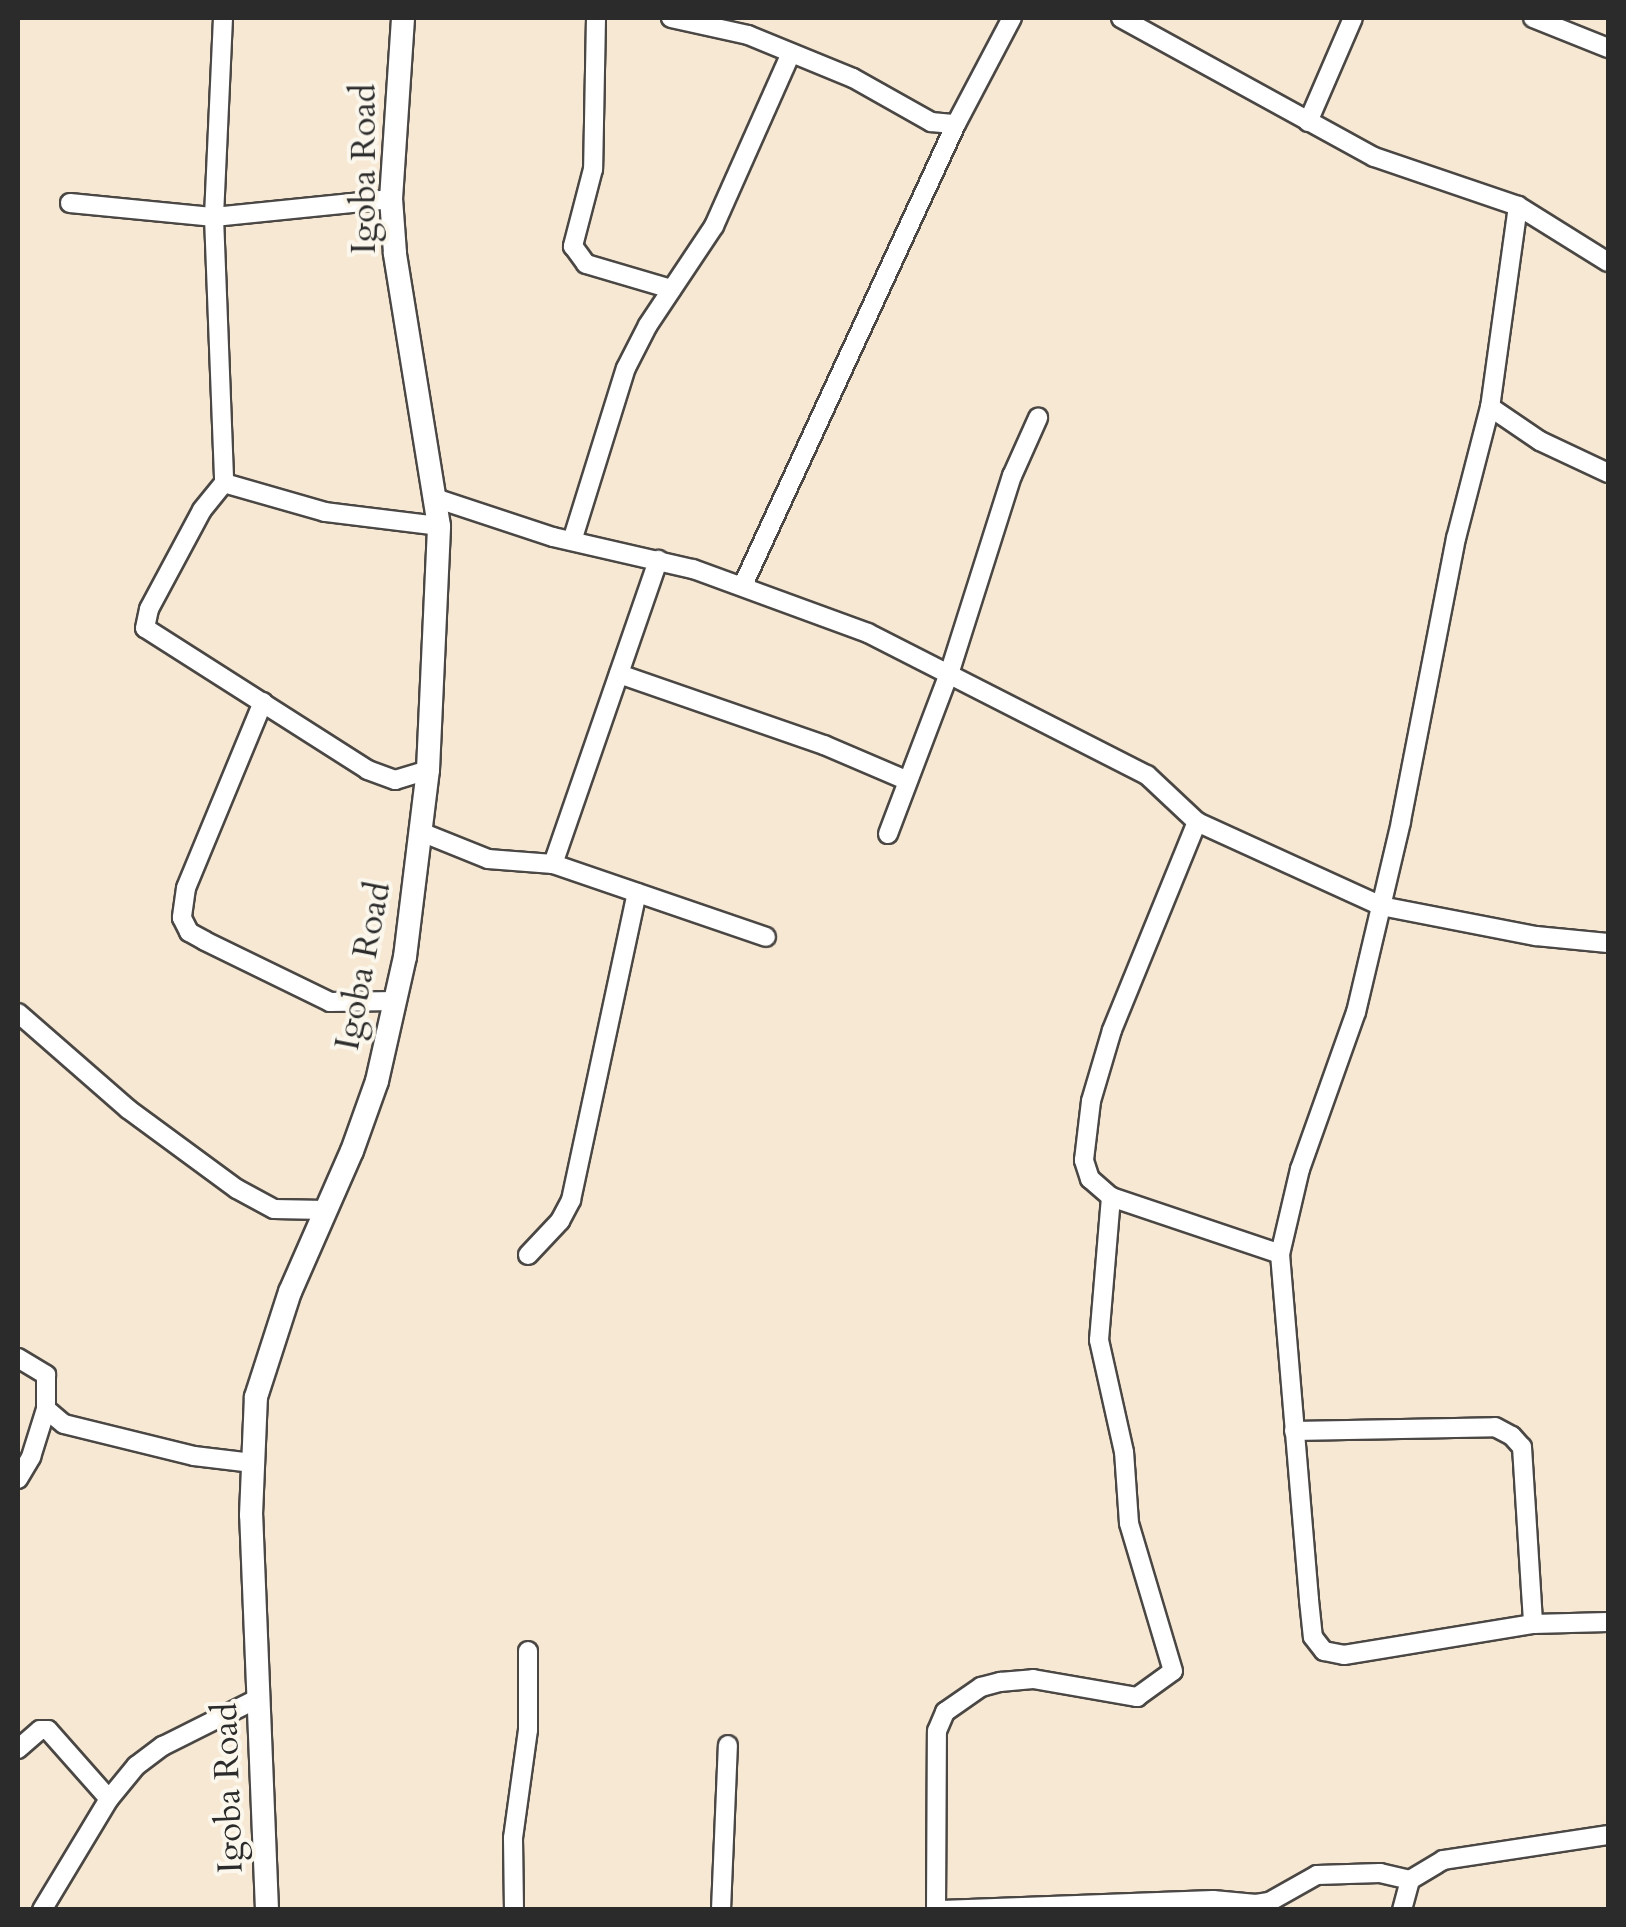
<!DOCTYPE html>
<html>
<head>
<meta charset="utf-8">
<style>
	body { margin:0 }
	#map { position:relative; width:1626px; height:1927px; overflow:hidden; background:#f7e8d3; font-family:Cardo,serif }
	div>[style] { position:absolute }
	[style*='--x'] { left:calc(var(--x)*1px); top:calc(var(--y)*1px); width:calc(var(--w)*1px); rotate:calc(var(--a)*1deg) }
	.roads { filter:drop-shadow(2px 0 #4a4744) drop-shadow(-2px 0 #4a4744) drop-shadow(0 2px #4a4744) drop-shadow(0 -2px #4a4744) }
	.street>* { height:18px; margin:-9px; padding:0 9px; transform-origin:9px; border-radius:9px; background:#fff }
	.secondary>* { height:22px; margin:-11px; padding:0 11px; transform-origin:11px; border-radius:11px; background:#fff }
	span { translate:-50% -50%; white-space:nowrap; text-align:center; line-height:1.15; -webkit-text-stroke:8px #fbf7ec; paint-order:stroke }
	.street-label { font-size:35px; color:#2b2b2b }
	.frame { position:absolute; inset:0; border:20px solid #2b2b2b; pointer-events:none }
</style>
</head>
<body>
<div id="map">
	<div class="roads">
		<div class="street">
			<i style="--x:223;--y:18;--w:199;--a:92.6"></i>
			<i style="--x:214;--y:217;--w:266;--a:87.8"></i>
			<i style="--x:596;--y:18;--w:151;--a:91.1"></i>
			<i style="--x:593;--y:169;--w:80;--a:104.6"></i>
			<i style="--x:573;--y:246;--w:22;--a:54"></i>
			<i style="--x:586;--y:264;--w:89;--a:16.4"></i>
			<i style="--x:671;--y:18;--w:79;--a:12.4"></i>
			<i style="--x:748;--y:35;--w:113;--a:22.3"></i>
			<i style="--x:853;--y:78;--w:90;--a:29.4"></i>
			<i style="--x:931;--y:122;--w:25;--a:5"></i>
			<i style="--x:956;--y:124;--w:120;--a:-62.2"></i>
			<i style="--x:1121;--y:18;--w:289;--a:28.8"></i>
			<i style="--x:1374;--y:157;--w:152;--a:18.8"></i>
			<i style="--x:1518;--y:206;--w:106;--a:31.9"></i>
			<i style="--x:1533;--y:18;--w:81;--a:21.8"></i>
			<i style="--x:1308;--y:122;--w:113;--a:-66.6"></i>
			<i style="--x:70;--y:203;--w:145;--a:5.6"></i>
			<i style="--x:214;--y:217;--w:178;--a:-5.8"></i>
			<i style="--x:1518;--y:206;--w:203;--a:97.9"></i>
			<i style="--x:1490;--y:407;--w:135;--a:104.5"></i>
			<i style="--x:1456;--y:538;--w:289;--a:101"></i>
			<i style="--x:1401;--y:822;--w:195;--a:103.3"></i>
			<i style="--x:1356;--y:1012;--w:167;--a:109.6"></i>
			<i style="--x:1300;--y:1169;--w:87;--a:103.2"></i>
			<i style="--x:1280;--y:1254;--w:347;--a:85.2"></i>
			<i style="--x:1309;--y:1600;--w:37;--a:84"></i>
			<i style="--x:1313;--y:1637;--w:18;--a:52"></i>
			<i style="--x:1324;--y:1651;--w:20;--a:11"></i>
			<i style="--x:1344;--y:1655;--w:192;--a:-9.3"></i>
			<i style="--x:1533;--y:1624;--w:75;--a:-1.5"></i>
			<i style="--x:1490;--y:407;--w:60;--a:34.2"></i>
			<i style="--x:1540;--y:441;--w:75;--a:25.2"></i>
			<i style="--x:438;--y:499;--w:121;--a:18.3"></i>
			<i style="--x:553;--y:537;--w:144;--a:12.9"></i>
			<i style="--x:693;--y:569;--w:186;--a:20.1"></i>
			<i style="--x:868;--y:633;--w:313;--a:27"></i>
			<i style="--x:1147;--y:775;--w:69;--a:43.2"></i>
			<i style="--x:1197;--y:822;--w:202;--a:24.5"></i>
			<i style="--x:1381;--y:906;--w:158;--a:11"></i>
			<i style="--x:1536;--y:936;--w:72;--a:5.6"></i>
			<i style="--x:572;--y:541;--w:181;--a:-72.7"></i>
			<i style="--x:626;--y:368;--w:48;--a:-62.9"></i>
			<i style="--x:648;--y:325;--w:119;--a:-56.3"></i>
			<i style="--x:714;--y:226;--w:189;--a:-66"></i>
			<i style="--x:743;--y:585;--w:508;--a:-65.2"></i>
			<i style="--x:619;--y:674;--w:217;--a:19.1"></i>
			<i style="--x:824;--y:745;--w:91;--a:23.2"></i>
			<i style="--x:263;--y:702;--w:201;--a:112.5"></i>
			<i style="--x:186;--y:888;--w:30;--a:98"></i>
			<i style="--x:182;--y:918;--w:16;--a:63"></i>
			<i style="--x:189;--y:932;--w:18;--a:29"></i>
			<i style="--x:205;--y:941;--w:139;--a:26"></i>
			<i style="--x:330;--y:1002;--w:66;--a:-0.9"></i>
			<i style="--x:428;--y:770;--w:34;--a:163"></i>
			<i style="--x:395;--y:780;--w:29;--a:-160"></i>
			<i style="--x:368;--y:770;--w:264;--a:-147.5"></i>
			<i style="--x:145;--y:628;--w:19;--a:-78"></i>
			<i style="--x:149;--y:609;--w:112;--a:-61.8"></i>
			<i style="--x:202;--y:510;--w:35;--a:-51"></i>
			<i style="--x:224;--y:483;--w:105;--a:16"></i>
			<i style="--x:325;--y:512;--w:115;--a:7"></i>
			<i style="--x:421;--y:832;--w:72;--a:21.9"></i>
			<i style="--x:488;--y:859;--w:65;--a:4.4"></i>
			<i style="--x:553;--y:864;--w:225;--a:18.9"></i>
			<i style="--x:888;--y:834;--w:174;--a:-69.2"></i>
			<i style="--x:950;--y:671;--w:205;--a:-72.4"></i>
			<i style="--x:1012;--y:476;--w:64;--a:-65.9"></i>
			<i style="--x:553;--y:864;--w:322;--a:-70.9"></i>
			<i style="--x:18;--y:1013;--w:146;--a:41.1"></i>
			<i style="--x:128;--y:1109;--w:135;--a:36.3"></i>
			<i style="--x:237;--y:1189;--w:42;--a:28.4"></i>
			<i style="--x:274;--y:1209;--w:52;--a:1.1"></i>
			<i style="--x:1111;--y:1197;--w:178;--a:18.6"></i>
			<i style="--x:528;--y:1255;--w:47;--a:-46.7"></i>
			<i style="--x:560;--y:1221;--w:24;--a:-62"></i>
			<i style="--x:571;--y:1200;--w:314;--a:-77.9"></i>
			<i style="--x:18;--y:1358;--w:33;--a:31"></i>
			<i style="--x:46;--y:1375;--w:34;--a:90"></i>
			<i style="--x:46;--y:1409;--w:23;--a:40"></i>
			<i style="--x:64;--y:1424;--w:134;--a:13.8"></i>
			<i style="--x:194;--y:1456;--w:59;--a:6.8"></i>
			<i style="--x:1294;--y:1431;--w:201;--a:-1.1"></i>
			<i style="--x:1495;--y:1427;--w:19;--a:28"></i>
			<i style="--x:1512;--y:1436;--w:15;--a:48"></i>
			<i style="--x:1522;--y:1447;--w:177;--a:86.4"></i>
			<i style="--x:18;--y:1479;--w:26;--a:-59"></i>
			<i style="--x:31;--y:1457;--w:50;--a:-72.6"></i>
			<i style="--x:18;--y:1749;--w:29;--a:-41"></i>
			<i style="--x:40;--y:1730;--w:8;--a:0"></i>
			<i style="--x:48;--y:1730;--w:92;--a:48.5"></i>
			<i style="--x:42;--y:1910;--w:130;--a:-58.9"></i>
			<i style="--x:109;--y:1799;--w:43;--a:-50.7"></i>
			<i style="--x:136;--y:1766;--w:34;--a:-37"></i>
			<i style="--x:163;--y:1746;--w:107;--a:-26.6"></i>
			<i style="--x:514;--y:1910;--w:72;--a:-90.8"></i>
			<i style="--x:513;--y:1838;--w:109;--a:-82.1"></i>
			<i style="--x:528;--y:1730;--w:79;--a:-90"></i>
			<i style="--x:721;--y:1910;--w:165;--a:-87.6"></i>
			<i style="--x:936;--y:1910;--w:179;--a:-89.7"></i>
			<i style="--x:937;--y:1731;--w:21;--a:-67"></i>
			<i style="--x:945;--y:1712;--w:44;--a:-34.8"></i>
			<i style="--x:981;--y:1687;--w:20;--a:-15"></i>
			<i style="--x:1000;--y:1682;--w:33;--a:-5"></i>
			<i style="--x:1033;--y:1679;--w:106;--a:9.8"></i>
			<i style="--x:1137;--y:1697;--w:44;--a:-35.8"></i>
			<i style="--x:1173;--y:1671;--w:154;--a:-106.6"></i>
			<i style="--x:1129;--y:1523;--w:71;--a:-94"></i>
			<i style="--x:1124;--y:1452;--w:115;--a:-102.6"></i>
			<i style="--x:1099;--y:1340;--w:144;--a:-85.2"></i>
			<i style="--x:1111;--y:1197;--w:28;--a:-139"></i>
			<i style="--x:1090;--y:1179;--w:20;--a:-108"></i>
			<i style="--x:1084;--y:1160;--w:59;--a:-83.2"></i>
			<i style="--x:1091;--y:1101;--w:74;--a:-73.5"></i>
			<i style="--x:1112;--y:1030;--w:225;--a:-67.8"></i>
			<i style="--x:941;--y:1910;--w:272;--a:-2.1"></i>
			<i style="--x:1213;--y:1900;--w:43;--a:5.3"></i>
			<i style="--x:1256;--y:1904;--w:13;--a:-9"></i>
			<i style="--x:1269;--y:1902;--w:55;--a:-29.4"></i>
			<i style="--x:1317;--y:1875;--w:63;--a:-1.8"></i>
			<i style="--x:1380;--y:1873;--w:31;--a:13"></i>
			<i style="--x:1402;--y:1910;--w:31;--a:-75"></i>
			<i style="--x:1410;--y:1880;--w:39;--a:-31"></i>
			<i style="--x:1443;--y:1860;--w:167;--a:-8.6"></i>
		</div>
		<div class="secondary">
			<i style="--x:267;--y:1910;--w:395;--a:-92.3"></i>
			<i style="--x:251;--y:1515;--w:118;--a:-87.6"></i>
			<i style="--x:256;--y:1397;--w:110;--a:-72.1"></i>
			<i style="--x:290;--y:1292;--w:154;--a:-66.3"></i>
			<i style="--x:352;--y:1151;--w:74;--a:-70.3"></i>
			<i style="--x:377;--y:1081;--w:127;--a:-77.3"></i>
			<i style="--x:405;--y:957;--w:188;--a:-83"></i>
			<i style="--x:428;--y:770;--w:244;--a:-87.4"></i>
			<i style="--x:439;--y:526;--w:277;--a:-99.2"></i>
			<i style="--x:395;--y:253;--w:54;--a:-94.2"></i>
			<i style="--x:391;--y:199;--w:181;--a:-86.2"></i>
		</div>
	</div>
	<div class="street-label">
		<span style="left:364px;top:169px;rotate:-90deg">Igoba Road</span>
		<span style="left:363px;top:966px;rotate:-79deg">Igoba Road</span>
		<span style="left:228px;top:1788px;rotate:-92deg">Igoba Road</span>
	</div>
	<div class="frame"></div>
</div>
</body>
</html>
